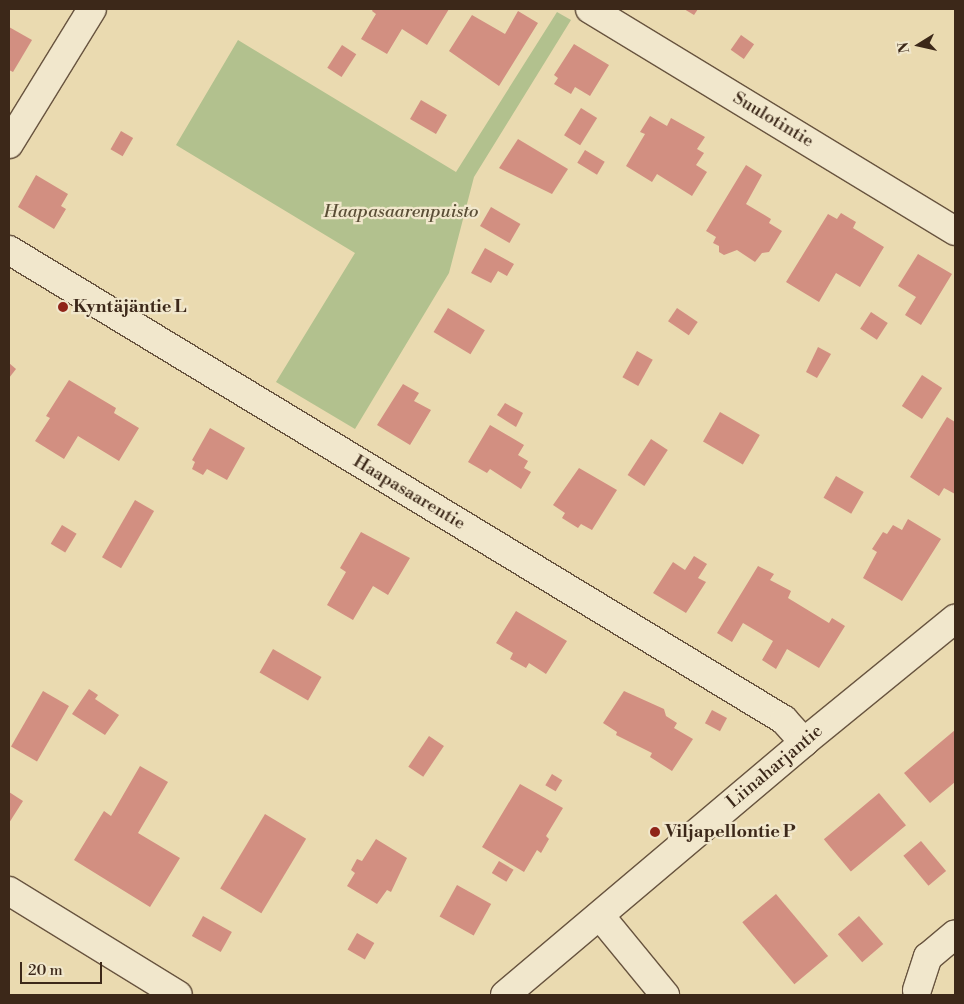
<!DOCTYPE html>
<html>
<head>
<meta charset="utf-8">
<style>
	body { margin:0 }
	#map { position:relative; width:964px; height:1004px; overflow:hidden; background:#eadab0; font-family:"Libre Bodoni",serif }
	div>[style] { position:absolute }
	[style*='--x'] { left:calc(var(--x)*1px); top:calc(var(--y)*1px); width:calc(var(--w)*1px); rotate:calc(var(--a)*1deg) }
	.green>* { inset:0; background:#b2c18e }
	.building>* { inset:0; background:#d28f81; transform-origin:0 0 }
	.roads { filter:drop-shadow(1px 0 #68543f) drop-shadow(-1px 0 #68543f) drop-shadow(0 1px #68543f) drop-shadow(0 -1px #68543f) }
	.street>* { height:28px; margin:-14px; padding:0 14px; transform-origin:14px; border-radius:14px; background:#f1e7cc }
	.secondary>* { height:28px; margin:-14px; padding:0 14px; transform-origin:14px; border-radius:14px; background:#f1e7cc }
	.dots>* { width:14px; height:14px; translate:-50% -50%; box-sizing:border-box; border:2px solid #f1e7cc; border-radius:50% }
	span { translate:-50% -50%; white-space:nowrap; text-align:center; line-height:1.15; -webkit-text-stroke:4.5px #f1e7cc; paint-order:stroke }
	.street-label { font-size:18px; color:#3c2819 }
	.park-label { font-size:18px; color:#5a4e36; font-style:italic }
	.poi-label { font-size:18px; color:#3c2819; font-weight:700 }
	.left { translate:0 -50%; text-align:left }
	.frame { position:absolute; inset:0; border:10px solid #3c2819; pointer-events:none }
	.north { position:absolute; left:894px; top:20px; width:50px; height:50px; -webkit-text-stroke:4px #f1e7cc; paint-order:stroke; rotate:260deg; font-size:14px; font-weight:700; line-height:20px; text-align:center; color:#3c2819 }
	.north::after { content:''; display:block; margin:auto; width:18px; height:22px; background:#3c2819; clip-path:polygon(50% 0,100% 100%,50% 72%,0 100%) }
	.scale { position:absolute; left:20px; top:962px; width:82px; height:22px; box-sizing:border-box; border:2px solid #3c2819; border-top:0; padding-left:6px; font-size:15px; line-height:18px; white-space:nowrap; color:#3c2819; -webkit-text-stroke:4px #f1e7cc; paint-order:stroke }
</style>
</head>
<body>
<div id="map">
	<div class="green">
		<i style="clip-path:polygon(557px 12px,571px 20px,474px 177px,449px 273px,355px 429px,276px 382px,355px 253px,176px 145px,238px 40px,456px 172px)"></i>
	</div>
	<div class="building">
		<i style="clip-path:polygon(373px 9px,449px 9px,427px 45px,402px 29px,387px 54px,361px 39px,376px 14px,372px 11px)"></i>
		<i style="clip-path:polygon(684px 9px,698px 9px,694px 15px)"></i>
		<i style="clip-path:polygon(518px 11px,538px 23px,499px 86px,449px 51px,472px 15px,505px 34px)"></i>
		<i style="clip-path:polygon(9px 27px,32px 40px,13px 72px,9px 70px)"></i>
		<i style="left:741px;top:35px;width:16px;height:18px;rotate:35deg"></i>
		<i style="clip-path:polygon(574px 44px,609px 65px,590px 96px,575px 87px,571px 94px,554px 84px,558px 78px,554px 75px)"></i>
		<i style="left:342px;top:45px;width:17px;height:27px;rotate:33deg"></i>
		<i style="left:421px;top:100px;width:30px;height:22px;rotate:30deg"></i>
		<i style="left:581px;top:108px;width:19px;height:32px;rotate:32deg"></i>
		<i style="clip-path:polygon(650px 116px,667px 126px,671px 118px,705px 137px,697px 149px,704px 153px,696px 165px,707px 172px,692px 196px,657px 174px,652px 182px,626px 166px,645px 134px,640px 132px)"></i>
		<i style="left:121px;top:131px;width:14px;height:21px;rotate:30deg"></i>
		<i style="clip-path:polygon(518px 139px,568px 169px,552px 194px,499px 168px)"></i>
		<i style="left:585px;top:150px;width:23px;height:15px;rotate:31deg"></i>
		<i style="clip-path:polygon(746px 165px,762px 175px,746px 204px,771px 219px,769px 223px,782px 231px,769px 252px,762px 253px,755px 262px,737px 250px,724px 255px,719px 252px,719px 246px,713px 243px,716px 237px,706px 231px)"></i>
		<i style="clip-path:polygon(36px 175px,68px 194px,61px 206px,66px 209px,54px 229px,18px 207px)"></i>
		<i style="left:491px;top:207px;width:34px;height:22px;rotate:30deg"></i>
		<i style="clip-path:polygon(841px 213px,856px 222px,853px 228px,884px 247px,860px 287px,836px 273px,819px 302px,786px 282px,828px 214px,837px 219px)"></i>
		<i style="clip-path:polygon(485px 248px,514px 264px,507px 276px,498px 271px,491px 283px,471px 273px)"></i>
		<i style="clip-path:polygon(918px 254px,952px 274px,921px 325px,905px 315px,916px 297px,898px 286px)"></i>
		<i style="left:448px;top:308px;width:43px;height:28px;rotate:31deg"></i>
		<i style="left:677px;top:308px;width:25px;height:16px;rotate:34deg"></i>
		<i style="left:871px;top:312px;width:20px;height:20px;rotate:33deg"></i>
		<i style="clip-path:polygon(818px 347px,831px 354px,817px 378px,806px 372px)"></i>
		<i style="left:637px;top:351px;width:18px;height:30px;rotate:29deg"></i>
		<i style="clip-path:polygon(9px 363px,16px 369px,9px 378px)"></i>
		<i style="left:922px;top:375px;width:24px;height:37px;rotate:33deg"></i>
		<i style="clip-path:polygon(69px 380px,116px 408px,114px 413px,139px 428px,119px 461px,78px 436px,64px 459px,35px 441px,50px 418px,46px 416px)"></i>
		<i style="clip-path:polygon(403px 384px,419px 393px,414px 401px,431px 410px,410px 445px,377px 425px)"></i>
		<i style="clip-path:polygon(505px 403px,523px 413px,516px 427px,497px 415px)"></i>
		<i style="left:720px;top:412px;width:46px;height:34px;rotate:30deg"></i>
		<i style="clip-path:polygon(947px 417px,955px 422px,955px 494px,944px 488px,939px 496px,910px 477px)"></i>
		<i style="clip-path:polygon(490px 425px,524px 445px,518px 455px,528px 461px,524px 468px,531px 472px,521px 489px,490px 469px,487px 473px,468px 462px)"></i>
		<i style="clip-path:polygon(210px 428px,245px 448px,227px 480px,207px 469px,203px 475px,192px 469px,195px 462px,192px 460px)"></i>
		<i style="left:651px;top:439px;width:20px;height:43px;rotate:33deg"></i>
		<i style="clip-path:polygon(579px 468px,617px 490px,592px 530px,581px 524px,578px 528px,562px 518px,565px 513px,553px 505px)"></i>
		<i style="left:836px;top:476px;width:32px;height:25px;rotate:30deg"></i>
		<i style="left:135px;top:500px;width:22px;height:66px;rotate:30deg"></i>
		<i style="clip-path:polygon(908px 519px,941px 539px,902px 601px,863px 578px,877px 552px,872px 549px,883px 532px,887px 534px,893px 525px,902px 530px)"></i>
		<i style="left:62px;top:525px;width:17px;height:22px;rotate:31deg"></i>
		<i style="clip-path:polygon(361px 532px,410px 558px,388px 595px,373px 586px,353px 620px,327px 605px,346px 572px,340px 568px)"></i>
		<i style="clip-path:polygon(694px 556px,707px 564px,698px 578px,706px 582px,686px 613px,653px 593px,673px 562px,685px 570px)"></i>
		<i style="clip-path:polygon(758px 566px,774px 574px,770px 580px,791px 591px,788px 598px,829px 623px,832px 618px,845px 626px,819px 668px,787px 649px,776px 669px,762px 660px,773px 641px,743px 623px,732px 642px,717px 633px)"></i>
		<i style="clip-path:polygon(516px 611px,567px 641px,546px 674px,529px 663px,526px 668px,510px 659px,513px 653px,496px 643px)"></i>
		<i style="left:273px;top:649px;width:56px;height:27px;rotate:30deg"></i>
		<i style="clip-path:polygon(89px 689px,98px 695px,95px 699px,119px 715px,105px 735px,72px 714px)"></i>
		<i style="left:43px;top:691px;width:30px;height:64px;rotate:30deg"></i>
		<i style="clip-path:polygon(624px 691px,664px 709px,666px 716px,677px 723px,674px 728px,693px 739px,672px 771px,650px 757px,652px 753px,616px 735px,617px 732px,603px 723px)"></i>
		<i style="left:712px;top:710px;width:17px;height:15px;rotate:28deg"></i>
		<i style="clip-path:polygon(955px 730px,955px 782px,930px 803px,904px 773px)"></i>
		<i style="left:429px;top:736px;width:18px;height:37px;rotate:34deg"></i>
		<i style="clip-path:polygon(140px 766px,168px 782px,138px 833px,180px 858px,150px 907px,74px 860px,104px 811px,111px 816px)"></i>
		<i style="left:552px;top:774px;width:12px;height:13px;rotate:31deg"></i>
		<i style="clip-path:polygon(520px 784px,563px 808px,546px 836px,549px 839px,541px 853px,537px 850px,524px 872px,482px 847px)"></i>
		<i style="clip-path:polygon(9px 792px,23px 801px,9px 823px)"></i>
		<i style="left:879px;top:793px;width:42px;height:72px;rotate:50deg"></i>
		<i style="left:265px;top:814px;width:48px;height:87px;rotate:31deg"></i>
		<i style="clip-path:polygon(376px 839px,407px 858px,391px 892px,387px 890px,377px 904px,347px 886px,355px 873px,351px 870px,357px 859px,362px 861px)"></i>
		<i style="left:921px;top:841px;width:39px;height:23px;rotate:50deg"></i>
		<i style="left:499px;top:861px;width:17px;height:14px;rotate:31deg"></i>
		<i style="left:457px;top:885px;width:39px;height:36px;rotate:29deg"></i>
		<i style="left:776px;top:894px;width:81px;height:44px;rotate:50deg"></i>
		<i style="left:203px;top:916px;width:33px;height:23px;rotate:29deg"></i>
		<i style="left:859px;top:916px;width:37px;height:28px;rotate:49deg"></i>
		<i style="left:357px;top:933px;width:20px;height:19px;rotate:30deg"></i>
	</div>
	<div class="roads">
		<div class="street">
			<i style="--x:590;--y:9;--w:427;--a:31.3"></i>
			<i style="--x:9;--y:144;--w:158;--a:-58.4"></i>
			<i style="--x:9;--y:250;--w:906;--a:31.23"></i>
			<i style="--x:784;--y:720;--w:30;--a:48"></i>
			<i style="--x:9;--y:891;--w:198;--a:31.6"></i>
			<i style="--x:601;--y:917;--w:101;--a:50.6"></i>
			<i style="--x:917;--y:990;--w:35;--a:-72"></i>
			<i style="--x:928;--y:957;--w:35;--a:-40"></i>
		</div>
		<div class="secondary">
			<i style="--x:505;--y:995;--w:392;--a:-40.2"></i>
			<i style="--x:804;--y:742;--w:195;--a:-39.2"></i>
		</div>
	</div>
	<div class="dots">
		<i style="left:63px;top:307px;background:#8f2418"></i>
		<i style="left:655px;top:832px;background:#8f2418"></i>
	</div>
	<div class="street-label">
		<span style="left:773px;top:120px;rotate:31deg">Suulotintie</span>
		<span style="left:409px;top:493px;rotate:31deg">Haapasaarentie</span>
		<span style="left:775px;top:767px;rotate:-40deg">Liinaharjantie</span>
	</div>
	<div class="park-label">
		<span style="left:401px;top:212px">Haapasaarenpuisto</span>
	</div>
	<div class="poi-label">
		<span class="left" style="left:73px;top:307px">Kyntäjäntie L</span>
		<span class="left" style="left:665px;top:832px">Viljapellontie P</span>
	</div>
	<div class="frame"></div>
	<div class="north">N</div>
	<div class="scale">20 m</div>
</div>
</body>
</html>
